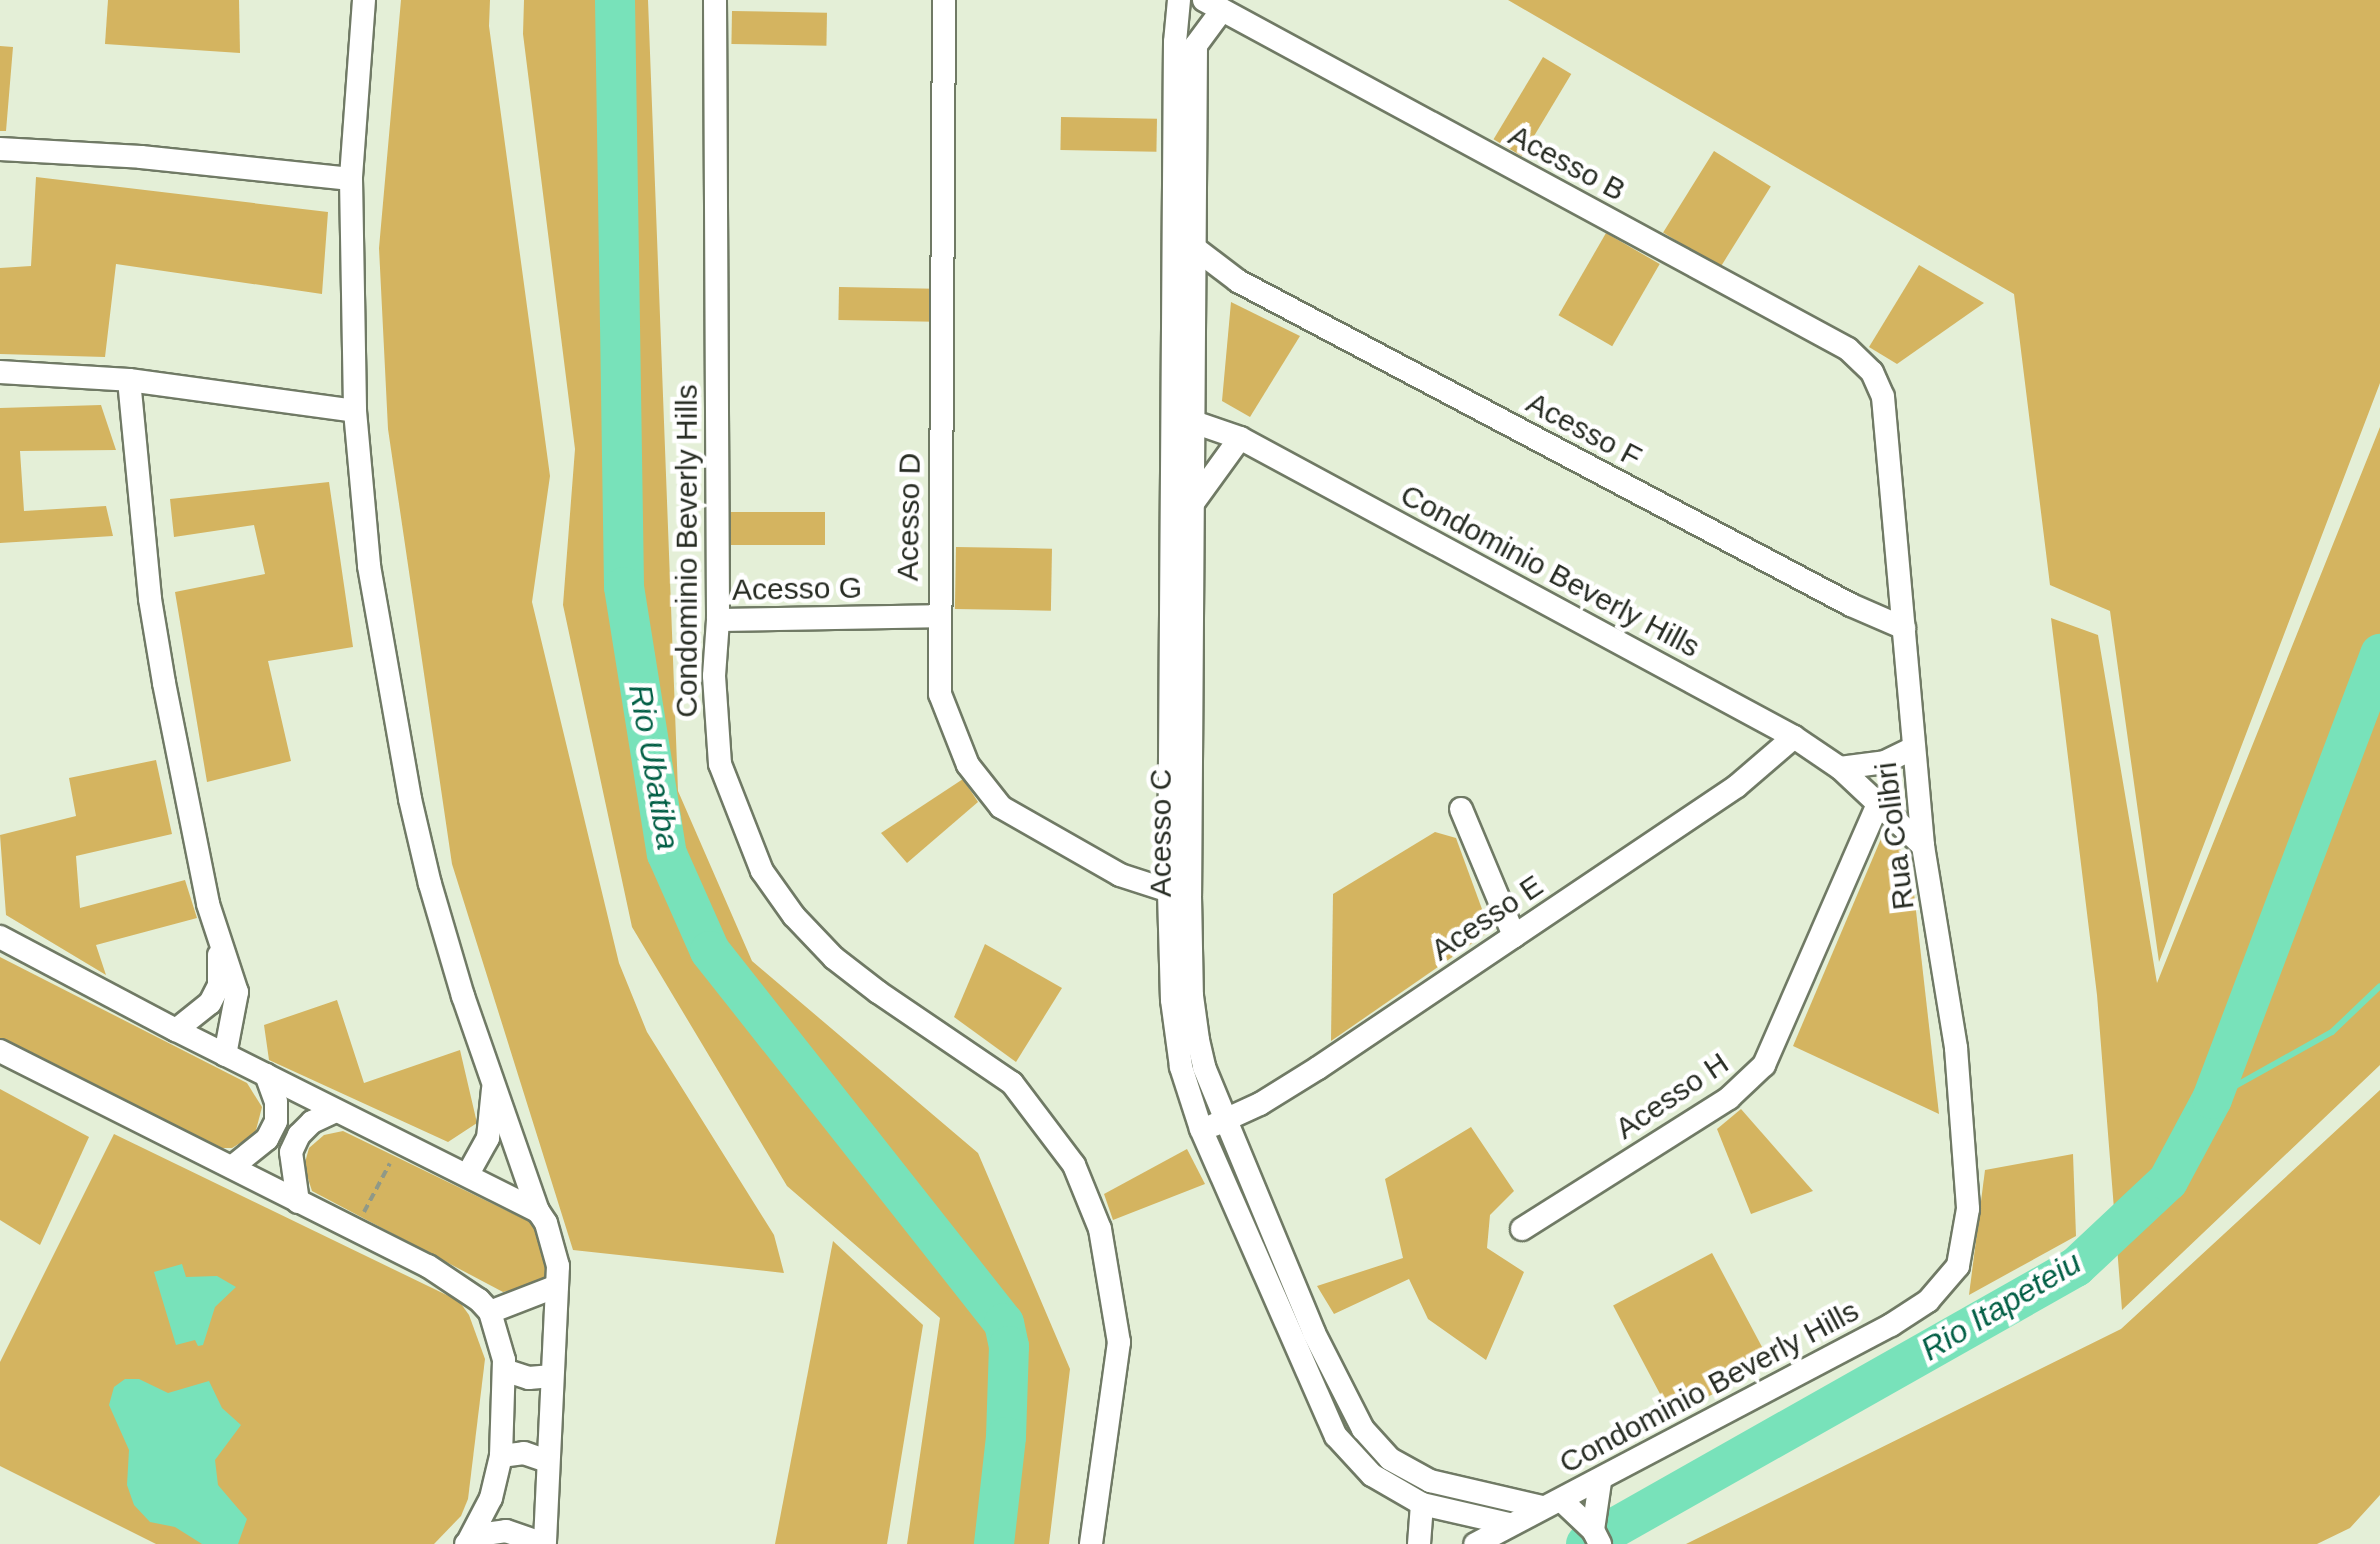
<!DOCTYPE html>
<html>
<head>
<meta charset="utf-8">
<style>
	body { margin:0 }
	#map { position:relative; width:2380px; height:1544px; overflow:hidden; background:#e4efd7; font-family:Helvetica,sans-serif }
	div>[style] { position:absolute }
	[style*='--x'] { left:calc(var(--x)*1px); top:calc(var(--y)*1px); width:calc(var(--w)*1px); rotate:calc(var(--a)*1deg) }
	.green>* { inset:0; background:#d4b460; transform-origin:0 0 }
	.water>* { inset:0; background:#78e2ba }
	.stream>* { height:6px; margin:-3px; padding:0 3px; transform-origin:3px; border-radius:3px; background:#78e2ba }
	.river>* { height:40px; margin:-20px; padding:0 20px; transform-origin:20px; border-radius:20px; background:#78e2ba }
	.path>* { height:4px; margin-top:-2px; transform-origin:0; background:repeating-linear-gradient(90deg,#909987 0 8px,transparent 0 13px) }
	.roads { filter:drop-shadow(2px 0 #707a65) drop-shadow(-2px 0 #707a65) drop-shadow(0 2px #707a65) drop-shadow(0 -2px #707a65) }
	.minor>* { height:22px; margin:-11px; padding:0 11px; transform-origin:11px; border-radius:11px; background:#fff }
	span { translate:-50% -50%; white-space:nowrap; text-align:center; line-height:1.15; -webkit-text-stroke:9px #fff; paint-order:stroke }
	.street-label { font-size:30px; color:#272c23 }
	.water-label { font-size:32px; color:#025f45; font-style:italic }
</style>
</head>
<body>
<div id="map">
	<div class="green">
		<i style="clip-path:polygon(108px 0,239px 0,240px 53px,105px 44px)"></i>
		<i style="clip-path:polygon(401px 0,490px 0,489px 26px,550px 476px,532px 602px,619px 963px,647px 1032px,774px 1235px,784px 1273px,573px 1250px,452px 864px,388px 429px,379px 248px)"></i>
		<i style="clip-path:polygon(524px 0,648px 0,678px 791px,752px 961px,978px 1153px,1070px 1369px,1049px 1544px,907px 1544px,940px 1318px,787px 1186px,632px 927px,563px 605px,575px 449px,523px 34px)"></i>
		<i style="clip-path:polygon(1508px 0,2380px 0,2380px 383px,2159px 962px,2110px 611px,2050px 585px,2014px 294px)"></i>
		<i style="left:732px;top:11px;width:95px;height:33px;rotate:1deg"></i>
		<i style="clip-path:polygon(0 46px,13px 47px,6px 131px,0 131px)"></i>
		<i style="left:1543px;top:57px;width:33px;height:96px;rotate:31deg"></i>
		<i style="left:1061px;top:117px;width:96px;height:33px;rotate:1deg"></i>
		<i style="left:1714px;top:151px;width:67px;height:96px;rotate:32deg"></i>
		<i style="clip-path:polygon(36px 177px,328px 212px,322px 294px,116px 264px,105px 357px,0 354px,0 268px,31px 266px)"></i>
		<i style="left:1606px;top:233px;width:62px;height:95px;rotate:30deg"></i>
		<i style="clip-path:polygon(1919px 265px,1984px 303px,1897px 364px,1869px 347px)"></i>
		<i style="left:839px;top:287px;width:96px;height:33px;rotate:1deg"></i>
		<i style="clip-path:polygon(1231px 302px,1300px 336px,1250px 417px,1222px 401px)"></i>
		<i style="clip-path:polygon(101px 405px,116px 450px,20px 451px,24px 511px,106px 506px,113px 536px,0 543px,0 408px)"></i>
		<i style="clip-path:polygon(2380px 427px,2380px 1065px,2122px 1310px,2097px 995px,2051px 618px,2098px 635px,2157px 983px)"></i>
		<i style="clip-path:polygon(329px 482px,353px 647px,268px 661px,291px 761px,207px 782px,175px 592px,265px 574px,254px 525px,174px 537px,170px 499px)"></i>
		<i style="left:729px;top:512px;width:96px;height:33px"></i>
		<i style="left:956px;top:547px;width:96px;height:62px;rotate:1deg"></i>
		<i style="clip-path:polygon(156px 760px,172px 834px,76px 856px,80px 908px,185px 880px,197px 918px,96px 945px,106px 975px,6px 915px,0 835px,76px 816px,69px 778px)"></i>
		<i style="clip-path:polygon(963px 779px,978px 802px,907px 863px,881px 833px)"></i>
		<i style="clip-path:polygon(1435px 832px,1456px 838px,1490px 931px,1331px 1041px,1333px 894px)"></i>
		<i style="clip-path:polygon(1883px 834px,1910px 858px,1939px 1114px,1793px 1046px)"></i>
		<i style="clip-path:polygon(985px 944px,1062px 988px,1016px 1062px,954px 1017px)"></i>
		<i style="clip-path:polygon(0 957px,247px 1083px,262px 1107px,255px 1134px,232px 1148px,213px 1148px,0 1041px)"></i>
		<i style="clip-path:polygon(337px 1000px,364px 1083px,460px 1050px,477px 1123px,448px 1142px,269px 1060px,264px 1025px)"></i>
		<i style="clip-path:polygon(0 1089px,89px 1137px,40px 1245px,0 1220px)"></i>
		<i style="clip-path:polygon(2380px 1090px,2380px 1495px,2350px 1528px,2317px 1544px,1686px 1544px,2121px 1329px)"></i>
		<i style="clip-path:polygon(1741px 1109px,1813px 1191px,1751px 1214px,1717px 1129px)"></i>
		<i style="clip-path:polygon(1471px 1127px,1514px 1191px,1490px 1215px,1487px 1248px,1524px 1272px,1486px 1360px,1428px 1319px,1409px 1279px,1334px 1314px,1317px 1286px,1403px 1258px,1385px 1179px)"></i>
		<i style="clip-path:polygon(343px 1131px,532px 1223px,540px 1229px,548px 1270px,544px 1278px,537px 1285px,503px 1292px,312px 1191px,304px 1166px,309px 1148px,324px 1135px)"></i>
		<i style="clip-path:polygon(114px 1134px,459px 1301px,469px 1315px,485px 1359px,468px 1499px,461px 1516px,434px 1544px,156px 1544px,0 1466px,0 1362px)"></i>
		<i style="clip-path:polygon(1187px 1149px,1205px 1184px,1113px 1220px,1104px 1194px)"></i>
		<i style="clip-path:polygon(2073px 1154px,2076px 1236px,1969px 1295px,1985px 1170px)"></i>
		<i style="clip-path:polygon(833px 1241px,923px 1325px,887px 1544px,775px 1544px)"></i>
		<i style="left:1712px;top:1253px;width:125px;height:112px;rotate:62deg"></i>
	</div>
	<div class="water">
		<i style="clip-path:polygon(182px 1264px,186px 1277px,217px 1276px,236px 1287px,215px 1307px,203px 1345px,198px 1346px,195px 1340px,176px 1345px,154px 1272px)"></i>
		<i style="clip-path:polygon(125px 1379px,139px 1379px,168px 1393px,209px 1381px,222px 1408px,241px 1425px,215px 1460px,218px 1485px,247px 1519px,238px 1544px,202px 1544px,175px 1527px,150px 1522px,134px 1505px,127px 1485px,129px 1450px,109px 1405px,114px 1387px)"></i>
	</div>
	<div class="stream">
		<i style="--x:2212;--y:1099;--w:137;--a:-29.2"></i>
		<i style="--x:2332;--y:1032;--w:66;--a:-43.8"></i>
	</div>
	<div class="river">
		<i style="--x:615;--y:0;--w:587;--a:89.12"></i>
		<i style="--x:624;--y:587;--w:270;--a:80.9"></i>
		<i style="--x:667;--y:854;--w:106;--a:66.1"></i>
		<i style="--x:710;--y:951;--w:474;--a:51.7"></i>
		<i style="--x:1004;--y:1323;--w:24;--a:78"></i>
		<i style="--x:1009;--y:1346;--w:91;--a:91.9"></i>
		<i style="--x:1006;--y:1437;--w:108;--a:96.4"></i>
		<i style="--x:1586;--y:1544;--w:563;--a:-29.48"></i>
		<i style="--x:2076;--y:1267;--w:126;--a:-43.1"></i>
		<i style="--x:2168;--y:1181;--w:93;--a:-61.8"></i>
		<i style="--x:2212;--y:1099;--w:476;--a:-69.3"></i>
	</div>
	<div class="path">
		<i style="--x:364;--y:1212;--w:55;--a:-62"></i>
	</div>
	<div class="roads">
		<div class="minor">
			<i style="--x:364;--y:0;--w:179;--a:94.2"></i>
			<i style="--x:351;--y:179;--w:232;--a:89"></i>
			<i style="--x:355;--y:411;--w:156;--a:84.8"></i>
			<i style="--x:369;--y:566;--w:237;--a:80"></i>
			<i style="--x:410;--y:799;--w:87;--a:76.8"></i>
			<i style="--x:430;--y:884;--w:117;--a:73.6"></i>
			<i style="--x:463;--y:996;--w:228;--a:70.8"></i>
			<i style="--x:715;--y:0;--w:620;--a:89.72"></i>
			<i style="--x:718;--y:620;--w:56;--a:94.1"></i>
			<i style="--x:714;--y:676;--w:88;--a:86.1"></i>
			<i style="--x:720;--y:764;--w:115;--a:68.6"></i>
			<i style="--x:762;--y:871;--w:55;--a:54.6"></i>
			<i style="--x:794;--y:916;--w:58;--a:46.4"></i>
			<i style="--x:834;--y:958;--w:56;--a:37.7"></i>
			<i style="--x:878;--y:992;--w:162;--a:34.2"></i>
			<i style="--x:1012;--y:1083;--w:103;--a:52.9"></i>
			<i style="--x:1074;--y:1165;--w:69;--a:67.9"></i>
			<i style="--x:1100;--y:1229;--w:115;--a:80.5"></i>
			<i style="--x:1119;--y:1342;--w:204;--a:97.9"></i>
			<i style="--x:944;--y:0;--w:694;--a:90.33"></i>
			<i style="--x:940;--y:694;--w:76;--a:68.5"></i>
			<i style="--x:968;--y:765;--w:53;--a:51.8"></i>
			<i style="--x:1001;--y:807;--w:137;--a:29.7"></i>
			<i style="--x:1120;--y:875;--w:65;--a:17.9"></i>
			<i style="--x:1179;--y:0;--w:42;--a:95.4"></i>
			<i style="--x:1175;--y:42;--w:851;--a:90.4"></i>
			<i style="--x:1169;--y:893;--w:107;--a:88.4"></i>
			<i style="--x:1172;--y:1000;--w:68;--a:82.3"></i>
			<i style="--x:1181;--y:1067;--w:65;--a:72.1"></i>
			<i style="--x:1201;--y:1129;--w:335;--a:66.3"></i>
			<i style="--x:1336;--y:1436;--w:53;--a:47.3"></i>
			<i style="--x:1372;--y:1475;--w:58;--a:30.1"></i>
			<i style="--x:1422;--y:1504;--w:89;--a:12.9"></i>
			<i style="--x:1204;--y:0;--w:732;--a:28.45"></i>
			<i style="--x:1848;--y:349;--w:33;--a:44"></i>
			<i style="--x:1872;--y:372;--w:27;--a:66"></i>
			<i style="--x:1883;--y:397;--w:451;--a:84.9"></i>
			<i style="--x:1923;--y:846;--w:205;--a:80.7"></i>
			<i style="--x:1956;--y:1048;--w:161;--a:85.7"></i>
			<i style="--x:1968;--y:1209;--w:58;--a:100"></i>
			<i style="--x:1958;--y:1266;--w:46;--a:130.6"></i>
			<i style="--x:1928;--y:1301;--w:44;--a:147"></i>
			<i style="--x:1891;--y:1325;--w:470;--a:152.2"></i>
			<i style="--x:1222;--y:10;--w:44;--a:126.6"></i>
			<i style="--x:1196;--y:45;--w:851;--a:90.4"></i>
			<i style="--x:1190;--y:896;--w:100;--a:88.9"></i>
			<i style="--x:1192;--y:996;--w:44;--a:82.2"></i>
			<i style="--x:1198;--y:1040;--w:28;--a:77"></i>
			<i style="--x:1204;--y:1067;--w:288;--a:67.5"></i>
			<i style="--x:1314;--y:1333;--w:108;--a:63"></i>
			<i style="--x:1363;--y:1429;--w:40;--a:48"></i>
			<i style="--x:1390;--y:1459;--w:46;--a:28.8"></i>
			<i style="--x:1430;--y:1481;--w:115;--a:13.1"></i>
			<i style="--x:0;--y:149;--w:141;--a:3.2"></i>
			<i style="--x:141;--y:157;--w:211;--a:6"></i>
			<i style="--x:1188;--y:243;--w:63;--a:37.2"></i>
			<i style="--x:1238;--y:281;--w:693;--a:27.86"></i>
			<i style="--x:1851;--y:605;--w:58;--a:23.5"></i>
			<i style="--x:0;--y:372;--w:129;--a:3.5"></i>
			<i style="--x:129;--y:380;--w:228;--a:7.8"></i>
			<i style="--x:129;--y:380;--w:220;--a:84.5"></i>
			<i style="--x:150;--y:599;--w:85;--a:80.5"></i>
			<i style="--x:164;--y:683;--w:225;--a:78.7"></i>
			<i style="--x:208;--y:904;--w:93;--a:71.8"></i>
			<i style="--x:237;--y:992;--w:64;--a:100.8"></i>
			<i style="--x:1179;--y:417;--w:65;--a:19"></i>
			<i style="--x:1240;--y:438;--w:630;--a:28.36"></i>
			<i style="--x:1794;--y:737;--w:55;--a:34"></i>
			<i style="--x:1840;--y:768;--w:45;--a:-7.6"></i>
			<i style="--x:1885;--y:762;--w:32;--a:-26"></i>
			<i style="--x:1193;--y:503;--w:80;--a:-54.1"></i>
			<i style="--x:718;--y:620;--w:220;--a:-1"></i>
			<i style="--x:1840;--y:768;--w:114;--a:43.2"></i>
			<i style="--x:1461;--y:809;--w:138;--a:67.3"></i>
			<i style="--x:0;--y:937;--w:199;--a:27.9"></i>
			<i style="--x:176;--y:1030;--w:405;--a:26.6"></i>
			<i style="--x:538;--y:1211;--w:14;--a:56"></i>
			<i style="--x:546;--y:1223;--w:45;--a:74.4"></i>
			<i style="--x:558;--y:1266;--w:278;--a:92.7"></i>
			<i style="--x:176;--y:1030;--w:43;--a:-38.5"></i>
			<i style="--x:210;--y:1003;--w:20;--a:-63"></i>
			<i style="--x:219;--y:985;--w:30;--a:-90"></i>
			<i style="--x:0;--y:1051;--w:479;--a:26.7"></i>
			<i style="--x:428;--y:1266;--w:61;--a:33.7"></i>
			<i style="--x:479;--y:1300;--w:16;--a:47"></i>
			<i style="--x:490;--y:1312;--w:50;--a:73.7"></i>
			<i style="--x:504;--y:1360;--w:96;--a:91.8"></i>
			<i style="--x:501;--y:1456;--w:43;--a:103.4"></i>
			<i style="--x:491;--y:1498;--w:52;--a:117.6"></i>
			<i style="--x:1214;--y:1125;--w:51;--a:-24.5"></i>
			<i style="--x:1260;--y:1104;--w:68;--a:-31.8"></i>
			<i style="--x:1318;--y:1068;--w:505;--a:-33.94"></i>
			<i style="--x:1737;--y:786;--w:75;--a:-40.7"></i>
			<i style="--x:232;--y:1167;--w:45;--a:-38.7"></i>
			<i style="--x:267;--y:1139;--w:20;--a:-63"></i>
			<i style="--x:276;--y:1121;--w:19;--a:-90"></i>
			<i style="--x:276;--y:1102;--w:29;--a:-110"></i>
			<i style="--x:468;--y:1174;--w:41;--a:-60.9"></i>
			<i style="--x:488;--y:1138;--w:49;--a:-84.2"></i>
			<i style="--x:298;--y:1202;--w:50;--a:-98"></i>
			<i style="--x:291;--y:1152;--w:19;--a:-65"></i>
			<i style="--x:299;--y:1135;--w:18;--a:-45"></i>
			<i style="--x:312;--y:1122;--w:26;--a:-25"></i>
			<i style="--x:1522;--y:1229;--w:245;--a:-32.3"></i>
			<i style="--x:1729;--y:1098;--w:48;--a:-43.3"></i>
			<i style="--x:1764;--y:1065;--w:285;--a:-66.4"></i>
			<i style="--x:490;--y:1312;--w:72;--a:-21.2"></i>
			<i style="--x:504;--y:1370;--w:26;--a:18"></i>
			<i style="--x:529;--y:1378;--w:23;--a:-5"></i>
			<i style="--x:501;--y:1456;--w:23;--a:-7"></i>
			<i style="--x:524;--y:1453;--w:24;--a:19"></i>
			<i style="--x:1561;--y:1500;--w:44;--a:43.2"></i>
			<i style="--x:1593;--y:1530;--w:16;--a:63"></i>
			<i style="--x:1593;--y:1530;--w:49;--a:-81.7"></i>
			<i style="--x:466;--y:1544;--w:21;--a:-28"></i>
			<i style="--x:485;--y:1534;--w:21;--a:-8"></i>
			<i style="--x:506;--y:1531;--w:39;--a:19"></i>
			<i style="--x:1419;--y:1544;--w:40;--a:-85.7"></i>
		</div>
	</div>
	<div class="street-label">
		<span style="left:1567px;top:163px;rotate:28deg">Acesso B</span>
		<span style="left:1584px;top:430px;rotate:28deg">Acesso F</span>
		<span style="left:909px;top:517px;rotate:-89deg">Acesso D</span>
		<span style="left:687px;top:551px;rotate:-90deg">Condominio Beverly Hills</span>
		<span style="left:1550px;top:571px;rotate:28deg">Condominio Beverly Hills</span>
		<span style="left:797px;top:589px;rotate:-1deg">Acesso G</span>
		<span style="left:1161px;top:833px;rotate:-90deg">Acesso C</span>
		<span style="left:1895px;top:836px;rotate:-97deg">Rua Colibri</span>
		<span style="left:1487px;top:918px;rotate:-34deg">Acesso E</span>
		<span style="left:1672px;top:1096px;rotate:-34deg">Acesso H</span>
		<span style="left:1709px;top:1387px;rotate:-28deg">Condominio Beverly Hills</span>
	</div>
	<div class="water-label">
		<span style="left:654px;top:767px;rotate:80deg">Rio Ubatiba</span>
		<span style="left:2001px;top:1306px;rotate:-31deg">Rio Itapeteiu</span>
	</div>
</div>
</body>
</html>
